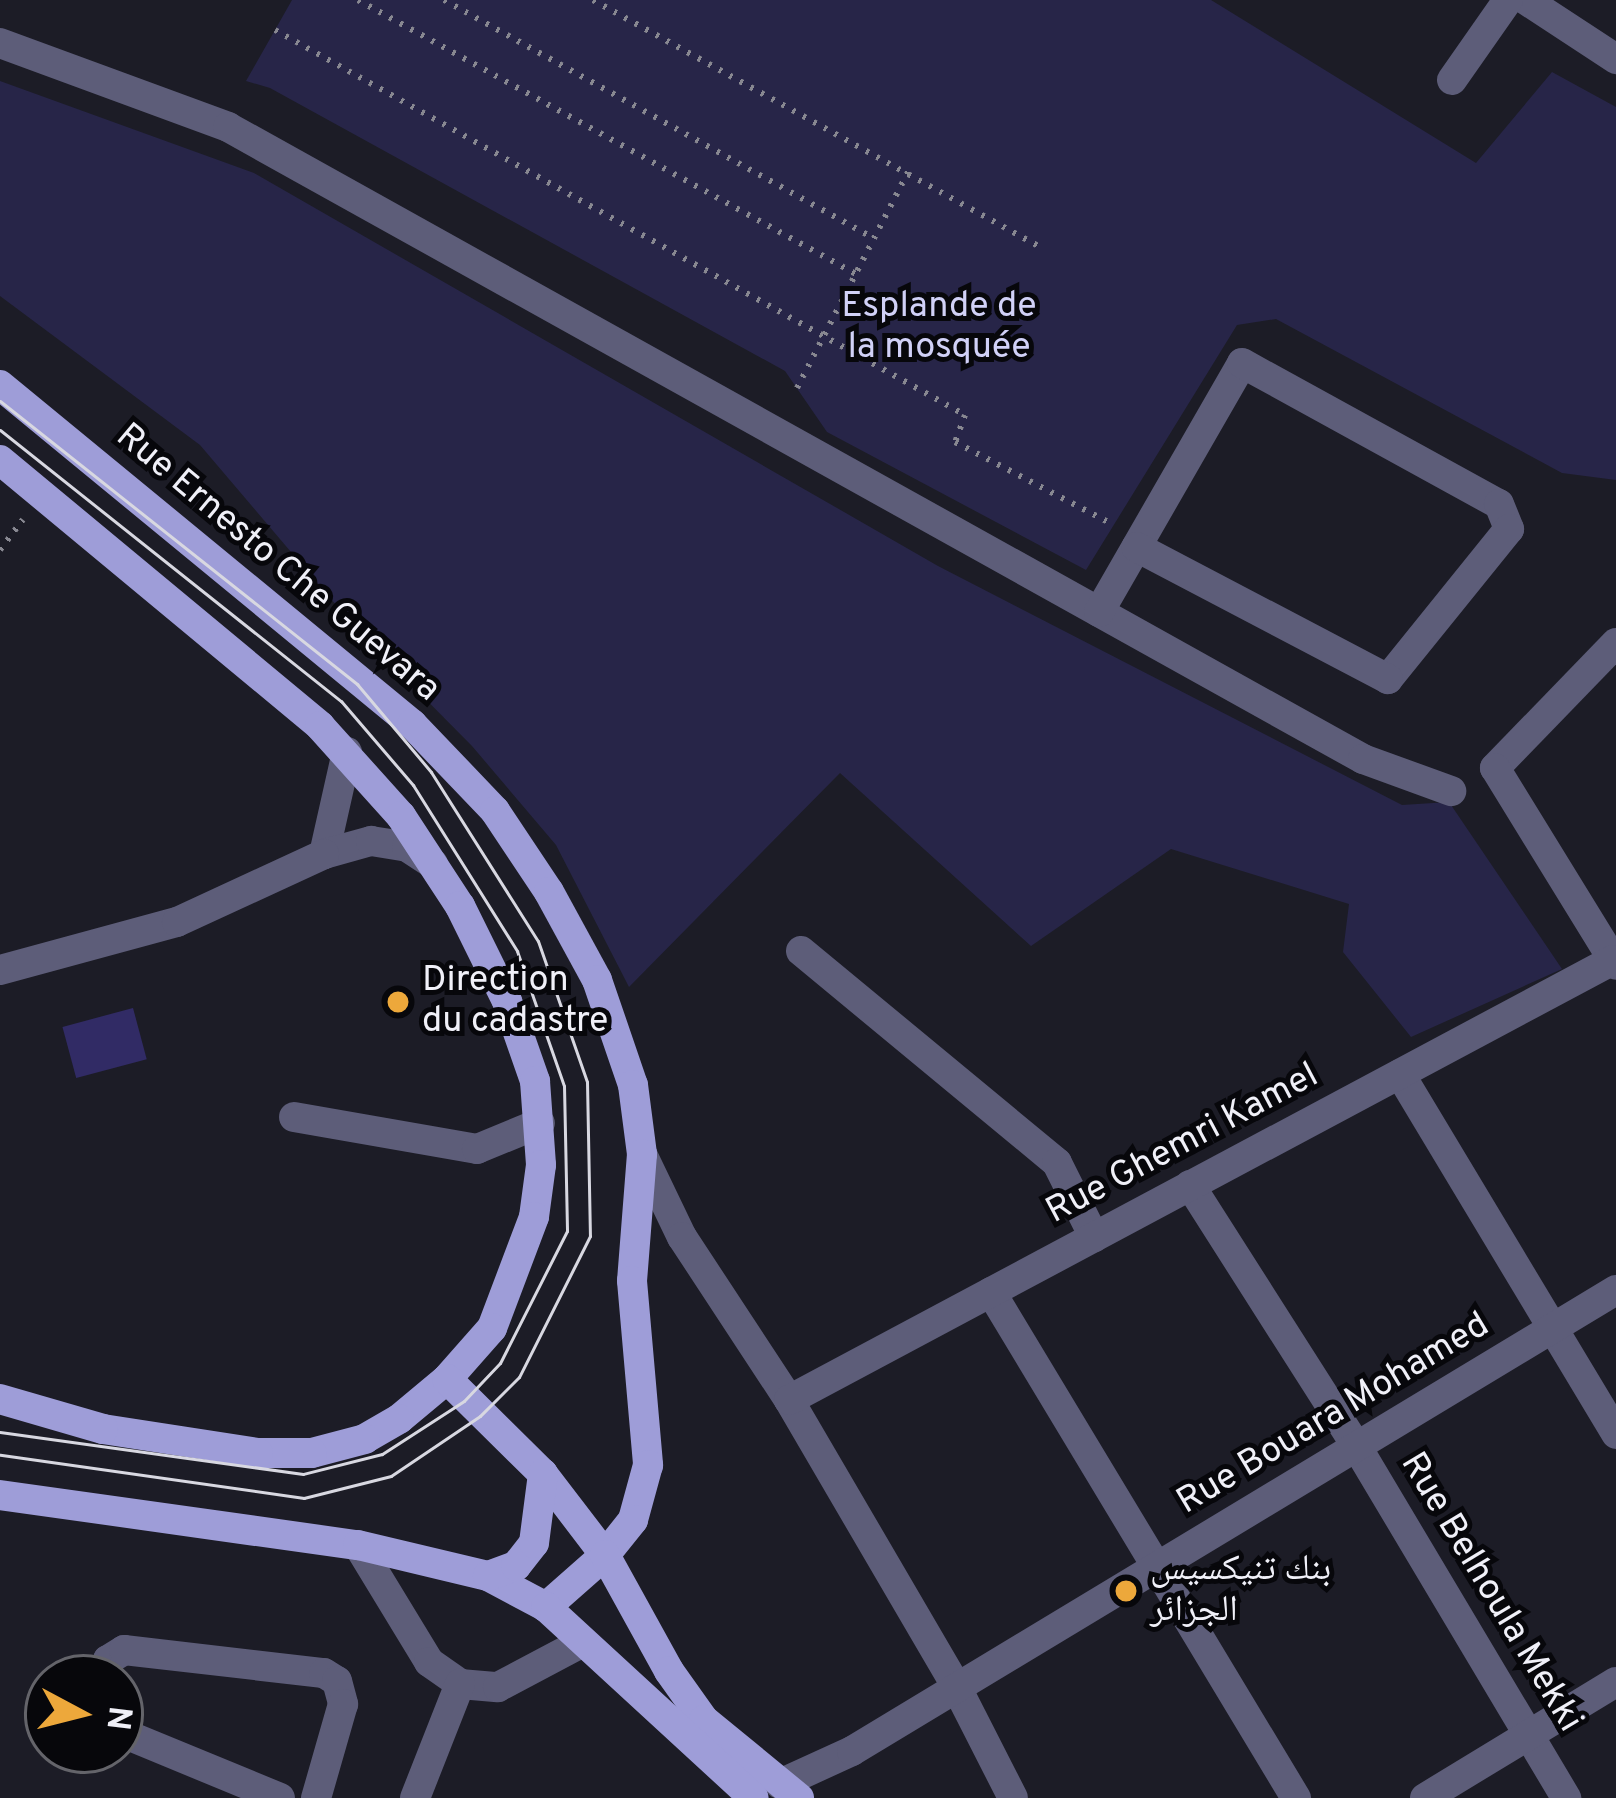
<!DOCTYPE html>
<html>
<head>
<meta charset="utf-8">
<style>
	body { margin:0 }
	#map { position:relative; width:1616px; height:1798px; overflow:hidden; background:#1c1c26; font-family:Overpass,"Noto Naskh Arabic",sans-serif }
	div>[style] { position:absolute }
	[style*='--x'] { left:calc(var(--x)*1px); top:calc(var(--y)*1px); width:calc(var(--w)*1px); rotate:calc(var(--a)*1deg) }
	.green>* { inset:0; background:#272548 }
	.building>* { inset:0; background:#312b65; transform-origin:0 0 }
	.path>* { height:6px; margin-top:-3px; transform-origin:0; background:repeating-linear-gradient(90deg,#888891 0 3px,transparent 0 12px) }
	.minor>* { height:30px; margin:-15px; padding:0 15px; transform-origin:15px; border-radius:15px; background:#5d5d79 }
	.major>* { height:30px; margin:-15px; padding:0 15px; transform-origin:15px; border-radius:15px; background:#9e9dd8 }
	.tram>* { height:3px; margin:-1.5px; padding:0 1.5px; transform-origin:1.5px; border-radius:1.5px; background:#d8d8e1 }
	.dots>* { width:33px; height:33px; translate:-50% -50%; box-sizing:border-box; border:6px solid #07070b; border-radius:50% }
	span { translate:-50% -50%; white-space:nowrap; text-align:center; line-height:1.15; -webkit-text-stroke:10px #07070b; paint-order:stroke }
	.park-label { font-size:36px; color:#d1d1f7 }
	.street-label { font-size:36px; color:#f0f0f8 }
	.poi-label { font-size:36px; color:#f0f0f8 }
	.left { translate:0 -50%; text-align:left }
	.north { position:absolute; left:24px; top:1654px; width:120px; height:120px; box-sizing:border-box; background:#07070b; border:3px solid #64646a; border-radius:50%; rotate:97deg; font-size:33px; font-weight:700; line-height:48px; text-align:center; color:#f0f0f8 }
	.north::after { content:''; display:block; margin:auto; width:42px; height:54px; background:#eda83b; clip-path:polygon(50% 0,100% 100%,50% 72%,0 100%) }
</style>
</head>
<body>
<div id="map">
	<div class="green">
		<i style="clip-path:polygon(292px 0,1211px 0,1476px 163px,1552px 72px,1616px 107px,1616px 480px,1562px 473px,1276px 319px,1237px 325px,1086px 570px,827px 432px,785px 371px,270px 88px,246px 81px)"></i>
		<i style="clip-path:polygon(0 81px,254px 173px,938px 566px,1402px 805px,1449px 802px,1562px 969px,1411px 1037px,1343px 952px,1349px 904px,1171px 849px,1031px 946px,840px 773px,629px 987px,556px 845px,472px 746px,359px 632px,200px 445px,0 296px)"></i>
	</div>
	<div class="building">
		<i style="left:133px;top:1008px;width:53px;height:73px;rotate:75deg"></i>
	</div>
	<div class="path">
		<i style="--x:358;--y:0;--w:568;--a:28.82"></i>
		<i style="--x:444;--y:0;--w:491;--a:29"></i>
		<i style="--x:593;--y:0;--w:511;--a:28.92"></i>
		<i style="--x:275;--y:30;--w:790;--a:29.16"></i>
		<i style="--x:965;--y:415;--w:29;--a:110"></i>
		<i style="--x:955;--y:442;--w:179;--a:27.6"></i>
		<i style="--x:797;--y:388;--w:245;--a:-62.8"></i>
		<i style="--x:0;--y:550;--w:38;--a:-53"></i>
	</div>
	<div class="minor">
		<i style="--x:1526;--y:0;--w:108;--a:33.2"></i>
		<i style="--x:0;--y:43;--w:243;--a:20.2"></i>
		<i style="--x:228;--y:127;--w:1299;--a:29.11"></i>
		<i style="--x:1363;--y:759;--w:94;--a:20"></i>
		<i style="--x:1452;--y:80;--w:98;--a:-55"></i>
		<i style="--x:1099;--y:612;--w:287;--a:-60.1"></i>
		<i style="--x:1242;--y:363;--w:293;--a:28.8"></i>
		<i style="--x:1499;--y:504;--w:27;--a:68"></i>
		<i style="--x:1509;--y:529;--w:193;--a:128.9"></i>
		<i style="--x:1388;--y:679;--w:284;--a:-152.3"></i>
		<i style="--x:1616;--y:643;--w:174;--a:134.1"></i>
		<i style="--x:1495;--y:768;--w:231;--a:58.4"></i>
		<i style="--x:347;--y:752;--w:105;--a:102.7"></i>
		<i style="--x:324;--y:854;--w:49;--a:-15.5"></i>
		<i style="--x:371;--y:841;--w:36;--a:9"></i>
		<i style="--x:407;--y:847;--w:31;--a:33"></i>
		<i style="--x:801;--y:951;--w:332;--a:39.6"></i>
		<i style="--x:1057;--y:1163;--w:83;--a:63.4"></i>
		<i style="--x:0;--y:970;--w:183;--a:-15.2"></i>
		<i style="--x:177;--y:922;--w:162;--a:-24.8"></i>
		<i style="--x:1400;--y:1074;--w:420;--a:59"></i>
		<i style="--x:294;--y:1117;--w:186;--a:9.9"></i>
		<i style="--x:477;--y:1149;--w:68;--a:-22.4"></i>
		<i style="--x:642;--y:1154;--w:92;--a:64.3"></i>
		<i style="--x:682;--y:1237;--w:195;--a:56.7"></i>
		<i style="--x:789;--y:1400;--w:333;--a:59.7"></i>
		<i style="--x:957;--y:1688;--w:123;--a:63"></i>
		<i style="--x:1190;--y:1185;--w:311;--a:57.5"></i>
		<i style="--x:1357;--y:1447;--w:409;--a:59.2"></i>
		<i style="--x:991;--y:1292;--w:591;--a:58.92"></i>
		<i style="--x:789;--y:1400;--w:934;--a:-28.1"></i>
		<i style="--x:358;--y:1545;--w:137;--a:58.7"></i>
		<i style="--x:429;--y:1662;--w:38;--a:35"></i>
		<i style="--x:460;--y:1684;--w:38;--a:5"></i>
		<i style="--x:498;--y:1687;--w:94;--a:-27.9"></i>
		<i style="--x:102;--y:1678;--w:19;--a:-72"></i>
		<i style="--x:108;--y:1660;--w:19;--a:-32"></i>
		<i style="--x:124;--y:1650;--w:201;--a:6.6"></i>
		<i style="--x:324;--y:1673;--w:15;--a:32"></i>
		<i style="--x:337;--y:1681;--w:24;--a:75"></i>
		<i style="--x:343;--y:1704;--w:98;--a:106"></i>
		<i style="--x:120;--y:1732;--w:173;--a:22.4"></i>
		<i style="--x:780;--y:1784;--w:79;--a:-24.6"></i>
		<i style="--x:852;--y:1751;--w:892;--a:-31.11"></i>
		<i style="--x:415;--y:1798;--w:123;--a:-68.5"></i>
		<i style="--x:1425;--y:1798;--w:223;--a:-31.3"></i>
	</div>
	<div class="major">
		<i style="--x:0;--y:385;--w:534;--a:39.45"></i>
		<i style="--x:412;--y:724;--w:120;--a:46.3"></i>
		<i style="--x:495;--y:811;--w:97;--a:56.3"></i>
		<i style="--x:549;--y:892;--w:100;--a:61.4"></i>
		<i style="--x:597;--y:980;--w:111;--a:71.1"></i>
		<i style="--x:633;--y:1085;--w:70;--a:82.6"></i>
		<i style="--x:642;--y:1154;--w:127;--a:94.5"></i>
		<i style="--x:632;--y:1281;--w:185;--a:85"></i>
		<i style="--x:648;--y:1465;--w:57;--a:105.3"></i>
		<i style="--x:633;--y:1520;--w:45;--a:128.7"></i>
		<i style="--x:605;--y:1555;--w:79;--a:138.6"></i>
		<i style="--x:0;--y:460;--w:416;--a:39.7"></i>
		<i style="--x:320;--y:726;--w:121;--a:48"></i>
		<i style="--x:401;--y:816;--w:108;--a:56.8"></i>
		<i style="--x:460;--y:906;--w:106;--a:63.7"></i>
		<i style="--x:507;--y:1001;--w:85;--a:70.7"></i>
		<i style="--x:535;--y:1081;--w:84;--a:85.9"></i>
		<i style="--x:541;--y:1165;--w:52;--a:97.7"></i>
		<i style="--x:534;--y:1217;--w:119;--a:110.7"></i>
		<i style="--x:492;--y:1328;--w:68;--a:131.4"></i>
		<i style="--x:447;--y:1379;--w:62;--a:140.2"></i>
		<i style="--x:399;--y:1419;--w:39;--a:150"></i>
		<i style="--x:365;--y:1439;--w:55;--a:165.2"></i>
		<i style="--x:312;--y:1453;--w:54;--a:180"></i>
		<i style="--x:258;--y:1453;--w:157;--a:-171.2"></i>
		<i style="--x:103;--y:1429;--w:107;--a:-163.8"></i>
		<i style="--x:447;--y:1379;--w:135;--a:44.7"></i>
		<i style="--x:543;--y:1474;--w:102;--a:52.6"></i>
		<i style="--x:605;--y:1555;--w:132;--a:61.1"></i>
		<i style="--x:669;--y:1671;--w:60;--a:54.5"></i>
		<i style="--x:704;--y:1720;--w:123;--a:39.4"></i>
		<i style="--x:0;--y:1495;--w:361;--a:8"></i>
		<i style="--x:358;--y:1545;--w:134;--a:13.4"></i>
		<i style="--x:488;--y:1576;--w:66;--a:28.1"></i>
		<i style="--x:546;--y:1607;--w:282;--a:42.6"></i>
		<i style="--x:488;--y:1576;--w:30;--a:-20"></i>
		<i style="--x:516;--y:1566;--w:29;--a:-52"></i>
		<i style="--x:534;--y:1543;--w:70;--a:-82.6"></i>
	</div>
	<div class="tram">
		<i style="--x:0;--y:401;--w:456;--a:38.4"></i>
		<i style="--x:357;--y:684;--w:115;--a:49.9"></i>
		<i style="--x:431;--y:772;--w:200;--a:57.7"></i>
		<i style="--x:538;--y:941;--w:149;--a:70.8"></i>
		<i style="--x:587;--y:1082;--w:154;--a:88.9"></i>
		<i style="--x:590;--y:1236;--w:158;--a:116.7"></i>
		<i style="--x:519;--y:1377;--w:55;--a:135"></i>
		<i style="--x:480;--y:1416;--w:107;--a:146"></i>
		<i style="--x:391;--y:1476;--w:90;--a:165.8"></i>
		<i style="--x:304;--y:1498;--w:307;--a:-171.9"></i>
		<i style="--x:0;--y:430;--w:436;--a:38.5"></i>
		<i style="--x:341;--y:701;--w:111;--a:49.4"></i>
		<i style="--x:413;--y:785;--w:196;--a:57.9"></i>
		<i style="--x:517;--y:951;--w:143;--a:70.8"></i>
		<i style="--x:564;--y:1086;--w:145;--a:88.8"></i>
		<i style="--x:567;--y:1231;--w:148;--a:116.9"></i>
		<i style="--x:500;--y:1363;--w:52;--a:133.5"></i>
		<i style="--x:464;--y:1401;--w:98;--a:147.1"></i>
		<i style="--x:382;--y:1454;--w:81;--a:165.8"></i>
		<i style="--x:303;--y:1474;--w:306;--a:-172.1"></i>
	</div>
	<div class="dots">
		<i style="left:398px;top:1002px;background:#eda83b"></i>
		<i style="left:1126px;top:1591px;background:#eda83b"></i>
	</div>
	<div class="park-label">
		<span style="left:939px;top:328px">Esplande de<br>la mosquée</span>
	</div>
	<div class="street-label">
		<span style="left:277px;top:564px;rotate:40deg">Rue Ernesto Che Guevara</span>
		<span style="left:1183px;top:1145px;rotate:-28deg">Rue Ghemri Kamel</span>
		<span style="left:1334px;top:1415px;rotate:-31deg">Rue Bouara Mohamed</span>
		<span style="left:1490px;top:1593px;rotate:59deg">Rue Belhoula Mekki</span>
	</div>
	<div class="poi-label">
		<span class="left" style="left:422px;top:1002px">Direction<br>du cadastre</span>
		<span class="left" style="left:1150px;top:1591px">بنك تنيكسيس<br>الجزائر</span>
	</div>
	<div class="north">N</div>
</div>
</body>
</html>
